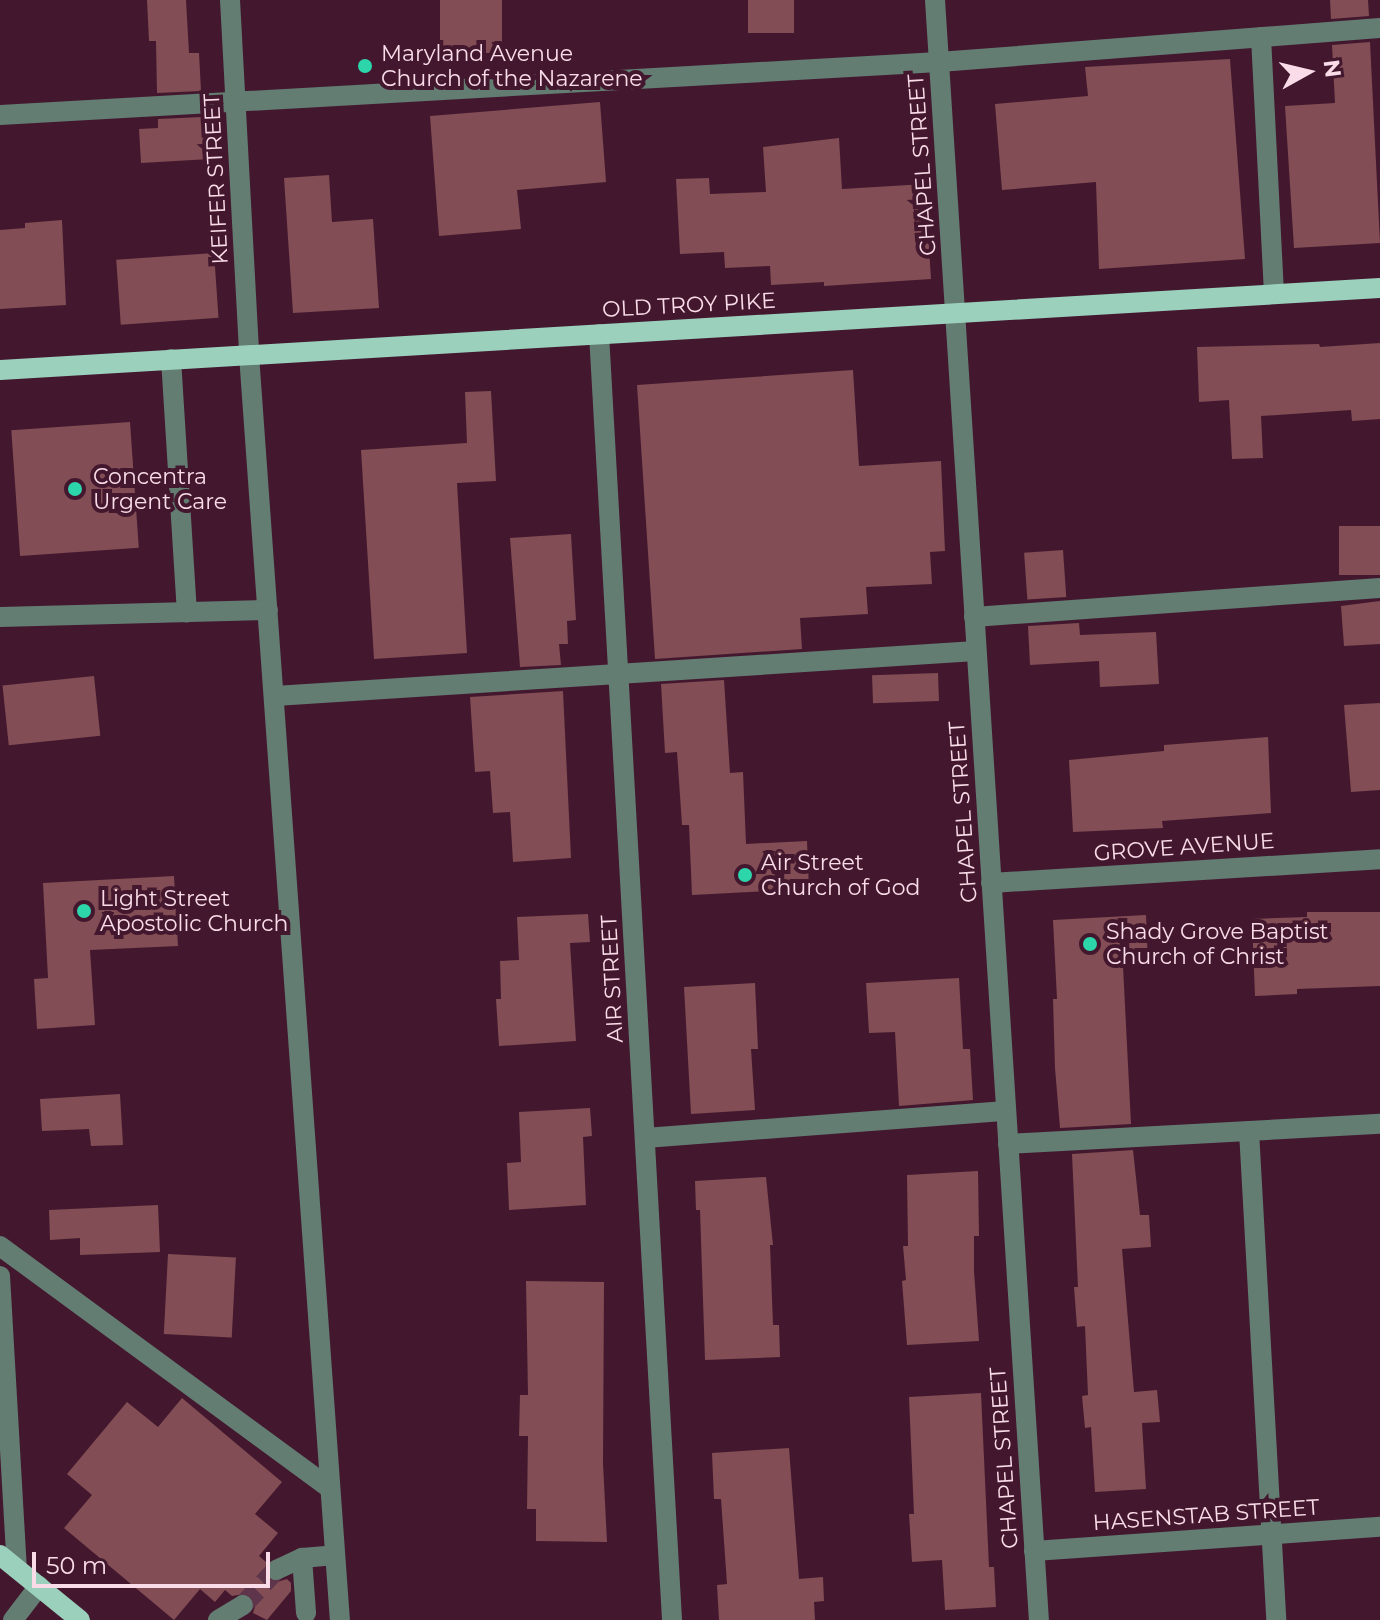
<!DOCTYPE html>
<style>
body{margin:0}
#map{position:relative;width:1380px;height:1620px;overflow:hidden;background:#43182e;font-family:Montserrat,sans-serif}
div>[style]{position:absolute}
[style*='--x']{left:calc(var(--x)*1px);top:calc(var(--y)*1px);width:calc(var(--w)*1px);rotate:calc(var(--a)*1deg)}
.building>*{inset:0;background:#824d54;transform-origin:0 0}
.minor-tunnel>*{height:20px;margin-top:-10px;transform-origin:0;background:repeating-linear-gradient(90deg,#5e354a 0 20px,transparent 0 30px)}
.minor>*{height:20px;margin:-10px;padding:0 10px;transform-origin:10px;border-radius:10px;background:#637d73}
.major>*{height:20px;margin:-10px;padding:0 10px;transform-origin:10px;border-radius:10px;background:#9bd0bd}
.dots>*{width:22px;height:22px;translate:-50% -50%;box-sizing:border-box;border:4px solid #43182e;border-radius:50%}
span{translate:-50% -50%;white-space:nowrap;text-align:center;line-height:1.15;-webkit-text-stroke:8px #43182e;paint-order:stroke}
.poi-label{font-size:22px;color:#fadce8}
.left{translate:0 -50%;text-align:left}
.street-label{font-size:22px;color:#fadce8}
.north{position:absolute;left:1268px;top:32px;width:80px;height:80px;-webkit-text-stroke:6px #43182e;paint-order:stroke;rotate:82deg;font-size:22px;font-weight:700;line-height:32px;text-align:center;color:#fadce8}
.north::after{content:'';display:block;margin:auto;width:28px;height:36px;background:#fadce8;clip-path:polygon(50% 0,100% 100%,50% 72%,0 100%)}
.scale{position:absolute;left:32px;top:1552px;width:238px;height:36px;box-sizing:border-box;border:4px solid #fadce8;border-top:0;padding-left:10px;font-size:24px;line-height:28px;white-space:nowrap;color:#fadce8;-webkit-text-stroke:6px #43182e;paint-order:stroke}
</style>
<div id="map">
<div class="building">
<div style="clip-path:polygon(147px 0,186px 0,189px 53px,199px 53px,201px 91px,157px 93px,156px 41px,149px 41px)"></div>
<div style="left:440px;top:0;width:62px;height:53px"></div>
<div style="left:748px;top:0;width:46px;height:33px"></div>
<div style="clip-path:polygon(1330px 0,1368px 0,1369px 16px,1331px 19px)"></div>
<div style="clip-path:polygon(1370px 42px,1380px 243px,1294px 248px,1285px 106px,1335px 103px,1332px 45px)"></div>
<div style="clip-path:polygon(1230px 59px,1245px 259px,1099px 269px,1096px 182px,1002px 190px,995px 104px,1088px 96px,1085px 67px)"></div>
<div style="clip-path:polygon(600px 102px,606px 182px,517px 190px,521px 229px,439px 236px,430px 116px)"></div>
<div style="clip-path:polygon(202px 117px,202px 126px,208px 126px,210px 159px,141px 163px,139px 129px,158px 128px,158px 119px)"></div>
<div style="clip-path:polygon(839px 138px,842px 189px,925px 184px,931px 279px,824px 286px,824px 282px,771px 285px,770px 266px,725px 268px,724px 252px,680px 254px,676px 179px,709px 178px,710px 194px,766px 192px,763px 147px)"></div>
<div style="clip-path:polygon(329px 175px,332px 222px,373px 219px,379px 308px,293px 313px,284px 178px)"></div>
<div style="clip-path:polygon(62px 220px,66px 305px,0 309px,0 230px,25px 228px,25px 223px)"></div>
<div style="left:214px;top:253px;width:65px;height:98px;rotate:86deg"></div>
<div style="clip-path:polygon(1380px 343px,1380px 419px,1352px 421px,1351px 410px,1261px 416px,1263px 458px,1232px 459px,1229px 400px,1199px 402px,1197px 347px,1319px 344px,1320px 347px)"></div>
<div style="clip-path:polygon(853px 370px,859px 466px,941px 461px,945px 551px,930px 552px,932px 584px,866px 587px,868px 614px,800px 618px,802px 649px,655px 659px,637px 385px)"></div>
<div style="clip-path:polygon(491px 391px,496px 481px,457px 483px,467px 653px,374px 659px,361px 450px,467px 443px,465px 392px)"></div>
<div style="left:130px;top:422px;width:126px;height:119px;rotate:86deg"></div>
<div style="left:1380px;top:526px;width:49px;height:41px;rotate:90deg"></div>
<div style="clip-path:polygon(571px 534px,576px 620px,567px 621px,568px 644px,559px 644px,561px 665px,520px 667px,510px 538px)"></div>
<div style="left:1063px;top:550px;width:47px;height:39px;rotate:86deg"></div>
<div style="clip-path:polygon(1380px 601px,1380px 644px,1344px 646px,1341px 606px)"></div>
<div style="clip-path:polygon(1079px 623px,1080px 635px,1156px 632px,1159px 684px,1100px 687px,1099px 661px,1030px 665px,1028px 626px)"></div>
<div style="left:938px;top:673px;width:28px;height:66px;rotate:88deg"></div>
<div style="left:94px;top:676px;width:60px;height:92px;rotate:84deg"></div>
<div style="clip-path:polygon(724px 680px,730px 773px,743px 772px,746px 844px,807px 841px,809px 889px,692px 895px,689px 825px,682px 825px,677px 752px,665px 753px,661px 684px)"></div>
<div style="clip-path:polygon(563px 691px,571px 858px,513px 862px,510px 812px,493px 813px,490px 771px,475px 772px,470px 697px)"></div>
<div style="clip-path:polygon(1380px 703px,1380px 790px,1351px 792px,1344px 705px)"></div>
<div style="clip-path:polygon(1268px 737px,1271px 813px,1162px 821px,1163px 828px,1073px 832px,1069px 760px,1164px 751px,1164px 745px)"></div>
<div style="clip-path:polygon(174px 876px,178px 946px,90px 950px,95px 1025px,37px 1029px,34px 979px,48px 978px,43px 883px)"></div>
<div style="clip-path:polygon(1307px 912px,1380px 912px,1380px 986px,1297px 989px,1297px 994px,1255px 996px,1252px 919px,1307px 917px)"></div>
<div style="clip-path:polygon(588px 914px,590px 942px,570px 943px,576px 1041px,499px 1046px,496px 999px,501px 999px,500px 961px,519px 960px,517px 917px)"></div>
<div style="clip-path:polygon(1146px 915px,1148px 965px,1123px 966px,1131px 1124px,1060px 1128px,1055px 1068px,1053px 999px,1057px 999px,1053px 920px)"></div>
<div style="clip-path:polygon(959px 978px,963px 1049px,970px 1049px,973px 1100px,899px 1106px,895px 1032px,869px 1033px,866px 983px)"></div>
<div style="clip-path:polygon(755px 983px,758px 1049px,751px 1049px,755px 1110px,691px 1114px,684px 987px)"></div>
<div style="clip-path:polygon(120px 1094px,123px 1145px,91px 1146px,89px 1129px,42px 1131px,40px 1099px)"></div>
<div style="clip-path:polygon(590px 1108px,592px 1136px,583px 1137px,586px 1205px,509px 1210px,507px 1163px,521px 1162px,519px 1112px)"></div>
<div style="clip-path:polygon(1133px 1150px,1140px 1215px,1149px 1215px,1151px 1247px,1122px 1249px,1134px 1392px,1157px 1390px,1160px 1422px,1142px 1423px,1146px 1489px,1095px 1492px,1091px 1427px,1085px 1428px,1082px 1396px,1088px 1395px,1085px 1326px,1077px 1327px,1074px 1287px,1078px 1287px,1072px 1154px)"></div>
<div style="clip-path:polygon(978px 1171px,979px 1236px,974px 1236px,974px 1271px,979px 1341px,907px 1345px,902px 1281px,906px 1280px,903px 1246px,908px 1246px,907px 1175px)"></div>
<div style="clip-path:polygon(766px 1177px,773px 1245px,770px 1245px,773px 1325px,779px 1325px,780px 1357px,705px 1360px,700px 1210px,696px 1210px,695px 1181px)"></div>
<div style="clip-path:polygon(158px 1205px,160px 1252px,80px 1255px,80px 1238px,50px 1240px,49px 1210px)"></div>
<div style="left:168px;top:1254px;width:68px;height:80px;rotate:3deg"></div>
<div style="clip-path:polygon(526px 1281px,604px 1282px,603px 1463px,607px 1542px,536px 1541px,536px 1509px,527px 1509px,528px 1436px,519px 1436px,520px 1395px,528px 1395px)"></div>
<div style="clip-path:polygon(981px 1393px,989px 1567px,994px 1567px,996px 1607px,945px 1610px,942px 1560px,912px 1562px,909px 1514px,914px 1514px,909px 1397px)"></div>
<div style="clip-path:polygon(182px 1398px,282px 1482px,255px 1514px,278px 1533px,259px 1556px,266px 1562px,265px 1576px,274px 1583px,287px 1579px,291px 1583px,291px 1591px,267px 1620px,253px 1613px,256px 1604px,249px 1593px,232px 1596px,225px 1590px,215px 1602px,200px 1589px,174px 1620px,64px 1528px,92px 1495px,67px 1474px,127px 1402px,158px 1427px)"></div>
<div style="clip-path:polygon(789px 1448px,799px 1579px,823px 1577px,824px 1601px,814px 1602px,815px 1620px,719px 1620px,717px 1585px,727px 1584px,721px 1499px,714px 1499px,712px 1453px)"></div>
</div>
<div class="minor-tunnel">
<div style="--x:243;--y:1605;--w:48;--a:-46.7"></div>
</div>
<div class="minor">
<div style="--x:230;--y:0;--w:356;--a:86.9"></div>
<div style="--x:249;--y:355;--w:1268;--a:85.89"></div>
<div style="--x:935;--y:0;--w:1623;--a:86.33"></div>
<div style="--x:1261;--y:37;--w:257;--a:87.1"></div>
<div style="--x:0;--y:115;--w:940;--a:-3.23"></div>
<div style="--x:939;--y:62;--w:442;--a:-4.4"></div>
<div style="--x:599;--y:334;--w:1288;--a:86.75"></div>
<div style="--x:171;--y:359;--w:254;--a:86.4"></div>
<div style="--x:0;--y:617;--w:268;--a:-1.5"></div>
<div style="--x:974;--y:617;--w:407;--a:-4.1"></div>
<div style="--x:275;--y:696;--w:702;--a:-3.67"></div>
<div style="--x:991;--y:883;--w:390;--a:-3.5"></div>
<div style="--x:1249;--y:1131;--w:490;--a:86.8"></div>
<div style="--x:645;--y:1138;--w:362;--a:-4.3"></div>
<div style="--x:1008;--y:1144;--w:373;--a:-3.1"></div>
<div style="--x:0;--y:1246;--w:409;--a:36.3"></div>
<div style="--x:0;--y:1276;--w:293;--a:86.7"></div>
<div style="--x:1034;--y:1551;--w:347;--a:-4"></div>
<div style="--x:302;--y:1558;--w:55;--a:85.8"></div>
<div style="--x:276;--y:1570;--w:29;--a:-25"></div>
<div style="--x:302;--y:1558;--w:33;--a:-5"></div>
<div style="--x:13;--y:1620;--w:43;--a:-52.6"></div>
<div style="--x:218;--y:1620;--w:29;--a:-31"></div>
</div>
<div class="major">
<div style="--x:0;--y:370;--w:1382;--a:-3.4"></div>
<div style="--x:0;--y:1555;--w:103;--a:39.1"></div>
</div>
<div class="dots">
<div style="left:365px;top:66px;background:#2dd5ab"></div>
<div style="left:75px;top:489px;background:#2dd5ab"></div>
<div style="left:745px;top:875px;background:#2dd5ab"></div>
<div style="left:84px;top:911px;background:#2dd5ab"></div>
<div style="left:1090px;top:944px;background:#2dd5ab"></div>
</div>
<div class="poi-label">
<span class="left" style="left:381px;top:66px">Maryland Avenue<br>Church of the Nazarene</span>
<span class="left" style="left:93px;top:489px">Concentra<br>Urgent Care</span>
<span class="left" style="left:761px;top:875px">Air Street<br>Church of God</span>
<span class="left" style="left:100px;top:911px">Light Street<br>Apostolic Church</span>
<span class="left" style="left:1106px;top:944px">Shady Grove Baptist<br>Church of Christ</span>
</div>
<div class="street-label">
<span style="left:922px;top:165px;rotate:-94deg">CHAPEL STREET</span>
<span style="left:216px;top:179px;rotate:-93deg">KEIFER STREET</span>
<span style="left:689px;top:305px;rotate:-3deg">OLD TROY PIKE</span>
<span style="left:963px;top:812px;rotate:-94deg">CHAPEL STREET</span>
<span style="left:1184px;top:847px;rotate:-4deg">GROVE AVENUE</span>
<span style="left:612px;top:979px;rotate:-93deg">AIR STREET</span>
<span style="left:1004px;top:1458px;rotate:-94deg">CHAPEL STREET</span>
<span style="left:1206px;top:1515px;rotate:-4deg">HASENSTAB STREET</span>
</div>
<div class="north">N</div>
<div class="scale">50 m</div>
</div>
